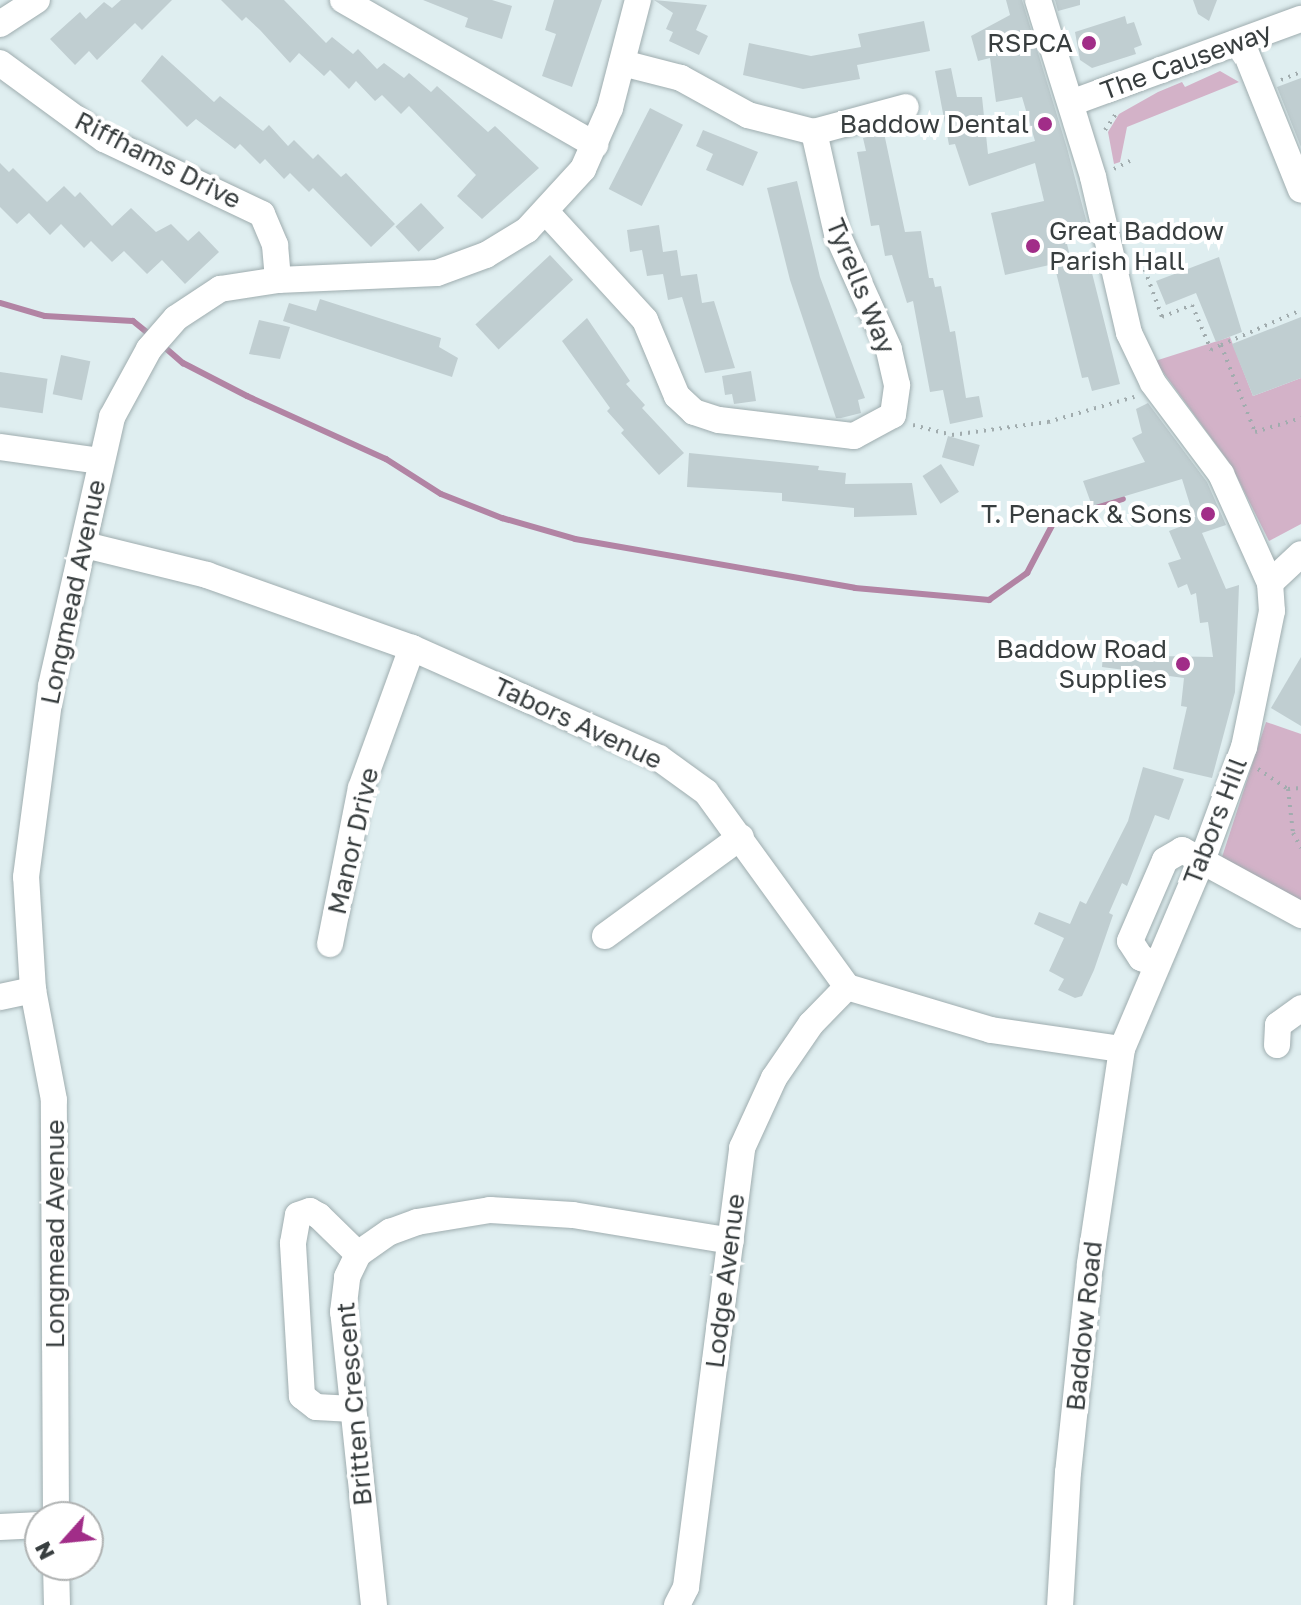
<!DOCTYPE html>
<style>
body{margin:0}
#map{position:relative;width:1301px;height:1605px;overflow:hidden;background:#dfeef0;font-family:"Golos Text",sans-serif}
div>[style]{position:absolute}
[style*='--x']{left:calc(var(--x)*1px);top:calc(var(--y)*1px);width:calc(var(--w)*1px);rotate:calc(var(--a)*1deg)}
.green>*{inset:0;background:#d3b2c8}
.stream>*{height:6px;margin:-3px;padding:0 3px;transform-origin:3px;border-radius:3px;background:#b284a4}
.building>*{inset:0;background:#c0ced1;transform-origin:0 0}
.path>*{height:4px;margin-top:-2px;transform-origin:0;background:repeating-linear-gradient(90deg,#a1acae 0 2px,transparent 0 8px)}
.roads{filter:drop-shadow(0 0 2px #9fadaf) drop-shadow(0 0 2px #9fadaf)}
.minor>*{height:26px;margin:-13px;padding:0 13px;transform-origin:13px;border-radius:13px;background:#fff}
.dots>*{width:22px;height:22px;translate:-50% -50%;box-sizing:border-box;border:4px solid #fff;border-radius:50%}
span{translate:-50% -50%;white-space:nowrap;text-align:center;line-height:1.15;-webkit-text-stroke:8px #fff;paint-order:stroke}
.poi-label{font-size:26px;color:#383e3f}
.right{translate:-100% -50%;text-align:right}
.left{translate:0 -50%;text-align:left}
.street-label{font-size:26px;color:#383e3f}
.north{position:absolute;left:24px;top:1501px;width:80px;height:80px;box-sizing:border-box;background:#fff;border:2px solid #afb2b2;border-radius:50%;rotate:243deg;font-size:22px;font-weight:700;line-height:32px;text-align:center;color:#383e3f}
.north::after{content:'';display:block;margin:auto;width:28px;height:36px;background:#a12d88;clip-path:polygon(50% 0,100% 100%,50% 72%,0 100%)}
</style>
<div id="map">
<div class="green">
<div style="clip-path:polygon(1220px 71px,1239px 82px,1127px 127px,1120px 162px,1114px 164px,1108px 132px,1119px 114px,1158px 92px,1182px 82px,1185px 87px)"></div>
<div style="clip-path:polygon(1230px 337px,1253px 396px,1301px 378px,1301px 524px,1269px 541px,1231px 465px,1155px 361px)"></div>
<div style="clip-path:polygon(1266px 722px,1301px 734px,1301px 906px,1222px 857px)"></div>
</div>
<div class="stream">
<div style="--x:0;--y:303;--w:47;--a:16.1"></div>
<div style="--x:45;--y:316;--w:88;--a:3.3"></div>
<div style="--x:133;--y:321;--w:22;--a:39"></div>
<div style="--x:162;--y:345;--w:28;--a:41"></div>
<div style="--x:183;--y:363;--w:72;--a:27.3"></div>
<div style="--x:247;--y:396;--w:153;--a:24.4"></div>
<div style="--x:386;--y:459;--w:65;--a:32.5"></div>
<div style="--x:441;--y:494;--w:66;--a:21.5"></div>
<div style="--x:502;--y:518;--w:76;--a:16"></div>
<div style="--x:575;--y:539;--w:284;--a:9.9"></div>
<div style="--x:855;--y:588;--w:135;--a:5.1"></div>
<div style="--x:989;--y:600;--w:47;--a:-35.4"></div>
<div style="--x:1027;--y:573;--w:60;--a:-62.2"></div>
<div style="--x:1055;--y:520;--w:71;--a:-17.2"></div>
</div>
<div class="building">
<div style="clip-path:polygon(121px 0,172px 0,142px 30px,135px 23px,97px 60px,89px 51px,75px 65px,50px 39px,80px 12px,86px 19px,104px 2px,112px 8px)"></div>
<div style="clip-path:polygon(221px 0,284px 0,326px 43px,332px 37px,353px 54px,358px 49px,377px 69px,384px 63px,404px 78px,409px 73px,431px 92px,437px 86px,488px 132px,495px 126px,539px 168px,482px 219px,457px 196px,476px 175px,409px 106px,401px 114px,382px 95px,375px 101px,356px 81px,349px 89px,330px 70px,324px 76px,299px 53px,290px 63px,260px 30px,246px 17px,242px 21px)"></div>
<div style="clip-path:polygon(423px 0,492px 0,512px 6px,502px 39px,465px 27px,468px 18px)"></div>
<div style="clip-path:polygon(554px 0,602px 0,572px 87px,542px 76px,556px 34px,545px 30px)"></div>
<div style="clip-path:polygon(654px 0,707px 5px,696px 30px,708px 36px,699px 55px,669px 41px,673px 32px,666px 29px,673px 13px)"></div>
<div style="clip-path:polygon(1006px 0,1022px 0,1067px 148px,1088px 227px,1064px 232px,1074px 272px,1091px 269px,1120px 384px,1092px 391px,1088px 377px,1082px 378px,1054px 264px,1005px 275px,991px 213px,1044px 201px,1035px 163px,969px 186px,955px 144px,949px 145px,935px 71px,951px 68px,957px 97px,982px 97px,988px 154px,1035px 141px,1022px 97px,996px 102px,990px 58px,978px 61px,971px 36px,1010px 15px)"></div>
<div style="clip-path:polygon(1055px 0,1080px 0,1080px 5px,1058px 11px)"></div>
<div style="clip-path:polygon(1193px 0,1217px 0,1209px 21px,1198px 14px)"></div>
<div style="clip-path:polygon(1125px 16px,1127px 24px,1134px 22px,1142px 45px,1134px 48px,1136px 54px,1092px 68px,1080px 60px,1075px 32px)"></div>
<div style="clip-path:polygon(924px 21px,930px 51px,857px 65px,860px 79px,803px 89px,743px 75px,749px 43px,811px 56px,861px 47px,858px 34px)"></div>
<div style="clip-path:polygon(162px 55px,214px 102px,220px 96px,263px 131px,269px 125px,288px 146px,294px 140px,313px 159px,318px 154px,341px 177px,346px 173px,395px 224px,371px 247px,313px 188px,309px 192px,290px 173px,284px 179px,265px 159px,260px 164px,240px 144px,235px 149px,196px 119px,187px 127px,141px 81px)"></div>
<div style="clip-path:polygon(1301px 78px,1301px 147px,1277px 87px)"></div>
<div style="left:650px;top:108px;width:37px;height:91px;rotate:27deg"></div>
<div style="clip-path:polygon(703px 130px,758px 152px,743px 186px,706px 170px,713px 154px,696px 146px)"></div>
<div style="clip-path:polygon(884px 133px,905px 232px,921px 231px,929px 278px,933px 278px,935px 287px,941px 286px,950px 332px,955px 331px,966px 398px,979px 396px,983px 417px,950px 424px,943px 390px,930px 392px,913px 301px,907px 303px,892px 255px,885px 256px,879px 225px,871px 226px,857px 152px,866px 151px,863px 138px)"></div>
<div style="clip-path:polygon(0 163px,9px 172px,13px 168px,47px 202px,64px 186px,75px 197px,80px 192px,112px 226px,131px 208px,156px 232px,171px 224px,188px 241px,199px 231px,219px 252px,185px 284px,162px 260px,147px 274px,124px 251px,112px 262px,91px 241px,84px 248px,61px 224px,50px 235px,29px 213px,17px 224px,0 207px)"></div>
<div style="clip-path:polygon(797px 181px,820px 277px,865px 398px,858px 400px,861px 413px,841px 418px,836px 418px,790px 280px,767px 188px)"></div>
<div style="left:421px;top:203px;width:34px;height:35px;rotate:47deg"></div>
<div style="clip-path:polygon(659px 225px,663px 252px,677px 250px,681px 276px,697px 274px,702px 303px,714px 301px,735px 368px,705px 373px,682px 297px,668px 300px,663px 274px,647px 276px,642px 250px,630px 252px,627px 230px)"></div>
<div style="left:550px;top:255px;width:34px;height:102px;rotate:47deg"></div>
<div style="clip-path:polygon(1219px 257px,1242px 332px,1216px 342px,1196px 293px,1166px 305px,1156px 281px)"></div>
<div style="clip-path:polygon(320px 299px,441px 338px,439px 347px,458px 358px,452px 377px,283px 321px,289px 303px,316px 311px)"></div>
<div style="clip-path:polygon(1301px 317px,1301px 378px,1253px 396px,1232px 344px)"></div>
<div style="clip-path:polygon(587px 318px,630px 381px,626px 384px,645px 405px,642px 408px,684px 453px,659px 475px,621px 433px,624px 430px,607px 411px,610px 408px,562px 341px)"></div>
<div style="clip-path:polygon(259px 320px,290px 327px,280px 359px,249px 354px)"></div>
<div style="left:61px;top:355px;width:30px;height:40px;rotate:12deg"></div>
<div style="clip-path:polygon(751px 371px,756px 401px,734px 404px,732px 394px,725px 395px,722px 376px)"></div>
<div style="left:0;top:372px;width:48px;height:35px;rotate:8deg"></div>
<div style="clip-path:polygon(1148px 403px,1207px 482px,1226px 525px,1202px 533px,1226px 589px,1239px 585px,1235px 692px,1212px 778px,1173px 769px,1187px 707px,1181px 706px,1184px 678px,1102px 667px,1103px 655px,1213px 657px,1208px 622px,1200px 623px,1196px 593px,1191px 595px,1187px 584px,1178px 588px,1168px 563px,1181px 559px,1169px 531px,1195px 521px,1182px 479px,1092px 506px,1083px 481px,1145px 462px,1132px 438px,1142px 433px,1136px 409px)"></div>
<div style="left:948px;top:436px;width:33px;height:22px;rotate:16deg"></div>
<div style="clip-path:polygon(689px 453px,819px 466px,818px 470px,846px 473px,845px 484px,912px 483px,917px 515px,854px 517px,854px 508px,782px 501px,782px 493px,687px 487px)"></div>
<div style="left:941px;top:464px;width:33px;height:22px;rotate:57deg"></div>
<div style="clip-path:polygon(1301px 657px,1301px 726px,1271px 708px)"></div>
<div style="clip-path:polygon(1143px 767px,1184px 779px,1169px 820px,1155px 815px,1127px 886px,1122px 883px,1109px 913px,1113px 915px,1094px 970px,1082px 996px,1075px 998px,1058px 990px,1064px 979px,1049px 971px,1064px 938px,1034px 924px,1039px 912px,1070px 924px,1080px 901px,1086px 904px,1128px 821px)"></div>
</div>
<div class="path">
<div style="--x:1281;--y:80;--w:22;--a:-22"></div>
<div style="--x:1105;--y:130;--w:22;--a:-56"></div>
<div style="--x:1114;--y:169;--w:18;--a:-27"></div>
<div style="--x:1160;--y:255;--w:19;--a:159"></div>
<div style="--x:1142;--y:262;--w:59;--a:70"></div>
<div style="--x:1162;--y:317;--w:32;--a:-22"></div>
<div style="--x:1192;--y:305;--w:49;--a:67.1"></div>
<div style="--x:1211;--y:350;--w:11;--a:-27"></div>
<div style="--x:1221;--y:345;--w:93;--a:68.7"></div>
<div style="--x:1255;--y:432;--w:48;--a:-16.9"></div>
<div style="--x:1221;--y:345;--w:87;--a:-23.6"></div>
<div style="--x:913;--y:425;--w:40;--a:14.4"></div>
<div style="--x:952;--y:435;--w:97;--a:-7.7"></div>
<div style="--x:1048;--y:422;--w:90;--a:-16.2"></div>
<div style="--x:1258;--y:769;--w:36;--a:34"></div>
<div style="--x:1288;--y:789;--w:44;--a:83.5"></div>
<div style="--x:1293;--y:833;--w:17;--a:62"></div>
<div style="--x:1288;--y:789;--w:13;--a:-4"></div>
</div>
<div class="roads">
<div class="minor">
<div style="--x:343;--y:0;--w:291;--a:29.9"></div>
<div style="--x:1038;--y:0;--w:185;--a:72.7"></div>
<div style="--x:1093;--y:177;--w:160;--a:77"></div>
<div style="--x:1129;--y:333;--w:55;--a:64.4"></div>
<div style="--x:1153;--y:383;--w:114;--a:53.2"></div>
<div style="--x:1221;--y:474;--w:120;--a:65.8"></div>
<div style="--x:1270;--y:583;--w:28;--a:86"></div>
<div style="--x:1272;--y:611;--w:139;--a:101.6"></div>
<div style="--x:1244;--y:747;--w:118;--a:110.3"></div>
<div style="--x:1203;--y:858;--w:207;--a:113"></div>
<div style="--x:1122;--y:1049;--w:217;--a:98.5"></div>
<div style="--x:1090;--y:1264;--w:209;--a:96"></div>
<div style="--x:1068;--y:1472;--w:133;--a:93.4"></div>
<div style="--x:0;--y:24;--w:44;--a:-33"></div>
<div style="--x:1242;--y:43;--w:158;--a:68.1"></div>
<div style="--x:0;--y:63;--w:129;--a:36.2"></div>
<div style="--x:104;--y:139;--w:175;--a:25.4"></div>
<div style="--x:262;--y:214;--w:34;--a:67"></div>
<div style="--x:275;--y:245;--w:35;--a:85"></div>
<div style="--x:1071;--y:103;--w:245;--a:-20.1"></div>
<div style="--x:814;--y:132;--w:95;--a:-15.2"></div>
<div style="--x:547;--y:213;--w:145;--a:47.5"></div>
<div style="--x:645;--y:320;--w:82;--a:67.2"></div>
<div style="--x:677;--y:396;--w:23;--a:43"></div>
<div style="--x:694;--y:412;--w:26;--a:18"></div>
<div style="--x:719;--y:420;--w:136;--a:6.8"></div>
<div style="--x:854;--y:436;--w:44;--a:-28.3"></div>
<div style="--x:893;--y:415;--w:30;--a:-82"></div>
<div style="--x:897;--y:385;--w:37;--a:-103"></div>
<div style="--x:889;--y:349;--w:126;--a:-114.3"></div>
<div style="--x:837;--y:234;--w:105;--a:-102.7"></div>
<div style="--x:814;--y:132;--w:68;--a:-165.6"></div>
<div style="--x:748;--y:115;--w:77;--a:-151.1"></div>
<div style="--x:681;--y:78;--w:61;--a:-165.7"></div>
<div style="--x:0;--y:447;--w:100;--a:8"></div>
<div style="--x:85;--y:545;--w:126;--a:13.8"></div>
<div style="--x:207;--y:575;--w:218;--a:19.6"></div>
<div style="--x:412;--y:648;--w:270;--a:24"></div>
<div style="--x:659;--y:758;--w:58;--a:35.9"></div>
<div style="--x:706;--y:792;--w:241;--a:54.1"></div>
<div style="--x:847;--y:987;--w:150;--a:16.6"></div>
<div style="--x:991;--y:1030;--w:132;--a:8.3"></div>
<div style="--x:1270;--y:583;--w:42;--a:-43.1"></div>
<div style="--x:605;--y:936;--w:168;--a:-36.1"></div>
<div style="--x:330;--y:944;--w:159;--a:-78.8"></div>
<div style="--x:361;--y:788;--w:149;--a:-70"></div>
<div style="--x:1156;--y:964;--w:16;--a:-158"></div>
<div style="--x:1141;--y:958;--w:20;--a:-123"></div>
<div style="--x:1130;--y:941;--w:88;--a:-66.6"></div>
<div style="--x:1165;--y:860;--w:20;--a:-30"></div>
<div style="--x:1182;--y:850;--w:136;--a:28.6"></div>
<div style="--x:0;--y:997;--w:34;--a:-12"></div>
<div style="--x:1277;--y:1045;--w:20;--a:-87"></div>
<div style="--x:1278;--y:1025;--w:29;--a:-36"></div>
<div style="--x:353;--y:1409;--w:37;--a:-177"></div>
<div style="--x:316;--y:1407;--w:18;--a:-142"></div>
<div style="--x:302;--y:1396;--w:153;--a:-93.4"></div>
<div style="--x:293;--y:1243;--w:28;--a:-80"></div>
<div style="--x:298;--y:1215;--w:13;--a:-18"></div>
<div style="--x:310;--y:1211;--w:10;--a:29"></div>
<div style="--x:319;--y:1216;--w:54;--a:44.3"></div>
<div style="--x:56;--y:1517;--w:417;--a:-90.3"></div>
<div style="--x:54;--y:1100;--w:112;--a:-100.8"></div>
<div style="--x:33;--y:990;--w:113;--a:-93.5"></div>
<div style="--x:26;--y:877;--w:193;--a:-82.5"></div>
<div style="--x:51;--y:686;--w:276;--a:-77.2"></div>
<div style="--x:112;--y:417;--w:77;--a:-61.4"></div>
<div style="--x:149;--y:349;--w:41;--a:-48.9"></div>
<div style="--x:176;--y:318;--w:53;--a:-33.4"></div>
<div style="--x:220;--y:289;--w:59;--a:-8.8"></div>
<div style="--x:278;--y:280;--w:159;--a:-2.5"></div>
<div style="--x:437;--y:273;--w:52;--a:-20.2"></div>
<div style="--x:486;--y:255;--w:48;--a:-31.4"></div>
<div style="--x:527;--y:230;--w:83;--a:-47.4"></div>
<div style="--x:583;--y:169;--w:67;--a:-66.1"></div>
<div style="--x:610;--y:108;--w:112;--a:-75.5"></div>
<div style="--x:0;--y:1527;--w:40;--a:-2.9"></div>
<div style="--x:56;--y:1565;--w:40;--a:88.6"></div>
<div style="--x:374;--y:1605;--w:295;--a:-96"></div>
<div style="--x:343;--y:1312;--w:35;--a:-83"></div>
<div style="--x:347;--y:1277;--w:25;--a:-64"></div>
<div style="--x:358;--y:1254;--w:39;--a:-35"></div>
<div style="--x:390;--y:1232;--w:29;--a:-20"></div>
<div style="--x:417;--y:1222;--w:74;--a:-9.3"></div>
<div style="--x:490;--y:1210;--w:83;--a:3.4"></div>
<div style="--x:573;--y:1215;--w:160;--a:9.3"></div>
<div style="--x:677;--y:1605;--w:20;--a:-63"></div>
<div style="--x:686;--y:1587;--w:443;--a:-82.7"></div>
<div style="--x:742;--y:1148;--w:77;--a:-65.4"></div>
<div style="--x:774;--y:1078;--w:65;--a:-55.6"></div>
<div style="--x:811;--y:1024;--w:52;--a:-45.8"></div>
</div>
</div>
<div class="dots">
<div style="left:1089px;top:43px;background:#a12d88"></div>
<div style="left:1045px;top:124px;background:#a12d88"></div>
<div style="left:1033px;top:246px;background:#a12d88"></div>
<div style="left:1208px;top:514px;background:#a12d88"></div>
<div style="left:1183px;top:664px;background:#a12d88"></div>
</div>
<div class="poi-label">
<span class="right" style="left:1073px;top:43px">RSPCA</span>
<span class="right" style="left:1029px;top:124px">Baddow Dental</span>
<span class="left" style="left:1049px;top:246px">Great Baddow<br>Parish Hall</span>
<span class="right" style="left:1192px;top:514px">T. Penack &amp; Sons</span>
<span class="right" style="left:1167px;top:664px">Baddow Road<br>Supplies</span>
</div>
<div class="street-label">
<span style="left:1186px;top:61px;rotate:-20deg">The Causeway</span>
<span style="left:158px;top:160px;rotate:27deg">Riffhams Drive</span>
<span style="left:861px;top:286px;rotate:68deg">Tyrells Way</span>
<span style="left:73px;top:592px;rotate:-78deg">Longmead Avenue</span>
<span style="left:578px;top:723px;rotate:25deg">Tabors Avenue</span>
<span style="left:1215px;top:821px;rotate:-69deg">Tabors Hill</span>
<span style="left:353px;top:841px;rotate:-77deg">Manor Drive</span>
<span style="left:55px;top:1234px;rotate:-90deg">Longmead Avenue</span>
<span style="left:725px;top:1281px;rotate:-83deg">Lodge Avenue</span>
<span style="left:1084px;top:1326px;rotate:-84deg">Baddow Road</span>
<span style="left:354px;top:1404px;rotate:-95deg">Britten Crescent</span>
</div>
<div class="north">N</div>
</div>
